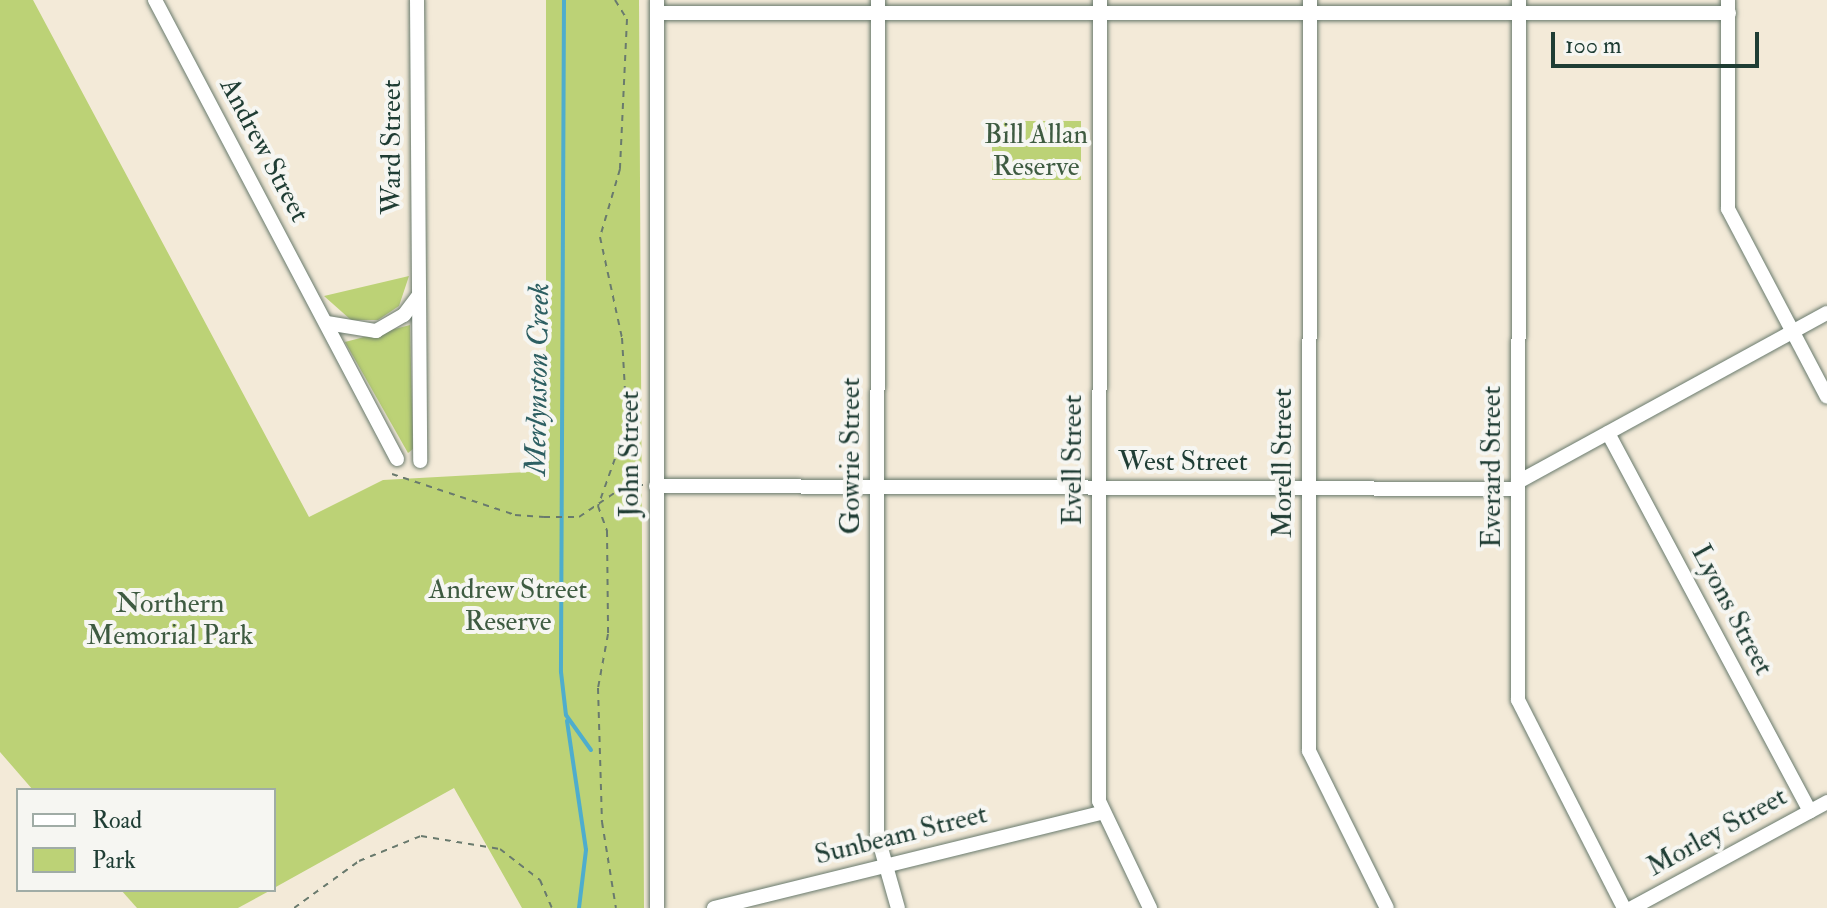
<!DOCTYPE html>
<style>
body{margin:0}
#map{position:relative;width:1827px;height:908px;overflow:hidden;background:#f3ead8;font-family:"IM FELL Double Pica",serif}
div>[style]{position:absolute}
[style*='--x']{left:calc(var(--x)*1px);top:calc(var(--y)*1px);width:calc(var(--w)*1px);rotate:calc(var(--a)*1deg)}
.green>*{inset:0;background:#bcd276;transform-origin:0 0}
.stream>*{height:4px;margin:-2px;padding:0 2px;transform-origin:2px;border-radius:2px;background:#4eadcd}
.path>*{height:2px;margin-top:-1px;transform-origin:0;background:repeating-linear-gradient(90deg,#697a6d 0 6px,transparent 0 12px)}
.roads{filter:drop-shadow(0 0 2px #697a6d) drop-shadow(0 0 2px #697a6d)}
.minor>*{height:14px;margin:-7px;padding:0 7px;transform-origin:7px;border-radius:7px;background:#fff}
span{translate:-50% -50%;white-space:nowrap;text-align:center;line-height:1.15;-webkit-text-stroke:8px #f6f6f2;paint-order:stroke}
.park-label{font-size:28px;color:#3e5b41}
.street-label{font-size:28px;color:#1f3d34}
.water-label{font-size:30px;color:#2d5f62;font-style:italic}
.legend{position:absolute;left:16px;top:788px;width:260px;height:104px;box-sizing:border-box;background:#f6f6f2;border:2px solid #a0aca6;margin:0;padding:10px 14px;list-style:none;font-size:24px;color:#1f3d34}
.legend li{display:flex;align-items:center;gap:16px;height:40px}
.legend b{width:40px;border:2px solid #a0aca6}
.scale{position:absolute;left:1551px;top:32px;width:208px;height:36px;box-sizing:border-box;border:4px solid #1f3d34;border-top:0;padding-left:10px;font-size:24px;line-height:28px;white-space:nowrap;color:#1f3d34;-webkit-text-stroke:6px #f6f6f2;paint-order:stroke}
</style>
<div id="map">
<div class="green">
<div style="clip-path:polygon(0 0,33px 0,309px 517px,383px 480px,546px 471px,546px 0,639px 0,644px 908px,522px 908px,454px 788px,274px 888px,274px 790px,33px 790px,0 752px)"></div>
<div style="left:992px;top:121px;width:89px;height:59px"></div>
<div style="clip-path:polygon(409px 276px,399px 306px,378px 320px,351px 320px,324px 296px)"></div>
<div style="clip-path:polygon(410px 325px,413px 449px,408px 453px,345px 342px)"></div>
<div style="clip-path:polygon(121px 890px,271px 890px,238px 908px,137px 908px)"></div>
</div>
<div class="stream">
<div style="--x:564;--y:0;--w:672;--a:90.26"></div>
<div style="--x:561;--y:672;--w:43;--a:83.4"></div>
<div style="--x:566;--y:715;--w:43;--a:54.5"></div>
<div style="--x:567;--y:721;--w:130;--a:81.6"></div>
<div style="--x:586;--y:850;--w:58;--a:96.9"></div>
</div>
<div class="path">
<div style="--x:615;--y:0;--w:22;--a:58"></div>
<div style="--x:627;--y:19;--w:150;--a:92.7"></div>
<div style="--x:620;--y:169;--w:71;--a:106.4"></div>
<div style="--x:600;--y:237;--w:103;--a:77.7"></div>
<div style="--x:622;--y:338;--w:87;--a:86.7"></div>
<div style="--x:627;--y:425;--w:86;--a:109.7"></div>
<div style="--x:598;--y:506;--w:27;--a:70"></div>
<div style="--x:607;--y:531;--w:103;--a:89.4"></div>
<div style="--x:608;--y:634;--w:55;--a:100.5"></div>
<div style="--x:598;--y:688;--w:134;--a:88.3"></div>
<div style="--x:602;--y:822;--w:87;--a:80.8"></div>
<div style="--x:392;--y:474;--w:130;--a:18.4"></div>
<div style="--x:515;--y:515;--w:29;--a:4"></div>
<div style="--x:544;--y:517;--w:35;--a:0"></div>
<div style="--x:579;--y:517;--w:57;--a:-34.2"></div>
<div style="--x:626;--y:485;--w:17;--a:0"></div>
<div style="--x:294;--y:908;--w:80;--a:-35.9"></div>
<div style="--x:359;--y:861;--w:67;--a:-22"></div>
<div style="--x:421;--y:836;--w:80;--a:9.3"></div>
<div style="--x:500;--y:849;--w:51;--a:37.8"></div>
<div style="--x:540;--y:880;--w:30;--a:67"></div>
</div>
<div class="roads">
<div class="minor">
<div style="--x:155;--y:0;--w:519;--a:62.2"></div>
<div style="--x:417;--y:0;--w:461;--a:89.6"></div>
<div style="--x:657;--y:0;--w:908;--a:90"></div>
<div style="--x:878;--y:0;--w:834;--a:90.07"></div>
<div style="--x:877;--y:834;--w:77;--a:74.2"></div>
<div style="--x:1100;--y:0;--w:801;--a:90.07"></div>
<div style="--x:1099;--y:801;--w:119;--a:64.5"></div>
<div style="--x:1310;--y:0;--w:751;--a:90.08"></div>
<div style="--x:1309;--y:751;--w:175;--a:63.6"></div>
<div style="--x:1519;--y:0;--w:700;--a:90.08"></div>
<div style="--x:1518;--y:700;--w:233;--a:63"></div>
<div style="--x:1728;--y:0;--w:209;--a:90"></div>
<div style="--x:1728;--y:209;--w:212;--a:62.2"></div>
<div style="--x:657;--y:13;--w:1072;--a:0"></div>
<div style="--x:327;--y:323;--w:50;--a:9.3"></div>
<div style="--x:376;--y:331;--w:32;--a:-30"></div>
<div style="--x:404;--y:315;--w:25;--a:-53"></div>
<div style="--x:1608;--y:433;--w:429;--a:61.9"></div>
<div style="--x:1518;--y:482;--w:352;--a:-28.7"></div>
<div style="--x:656;--y:486;--w:862;--a:0.2"></div>
<div style="--x:714;--y:908;--w:398;--a:-13.8"></div>
<div style="--x:1632;--y:908;--w:222;--a:-28.5"></div>
</div>
</div>
<div class="park-label">
<span style="left:1036px;top:151px">Bill Allan<br>Reserve</span>
<span style="left:508px;top:606px">Andrew Street<br>Reserve</span>
<span style="left:170px;top:620px">Northern<br>Memorial Park</span>
</div>
<div class="street-label">
<span style="left:392px;top:147px;rotate:-90deg">Ward Street</span>
<span style="left:264px;top:150px;rotate:62deg">Andrew Street</span>
<span style="left:630px;top:454px;rotate:-90deg">John Street</span>
<span style="left:851px;top:456px;rotate:-90deg">Gowrie Street</span>
<span style="left:1073px;top:460px;rotate:-90deg">Evell Street</span>
<span style="left:1183px;top:462px">West Street</span>
<span style="left:1283px;top:463px;rotate:-90deg">Morell Street</span>
<span style="left:1492px;top:467px;rotate:-90deg">Everard Street</span>
<span style="left:1732px;top:610px;rotate:62deg">Lyons Street</span>
<span style="left:1717px;top:832px;rotate:-29deg">Morley Street</span>
<span style="left:901px;top:835px;rotate:-14deg">Sunbeam Street</span>
</div>
<div class="water-label">
<span style="left:538px;top:379px;rotate:-89deg">Merlynston Creek</span>
</div>
<ul class="legend">
<li><b style="height:10px;background:#fff"></b>Road</li>
<li><b style="height:22px;background:#bcd276"></b>Park</li>
</ul>
<div class="scale">100 m</div>
</div>
